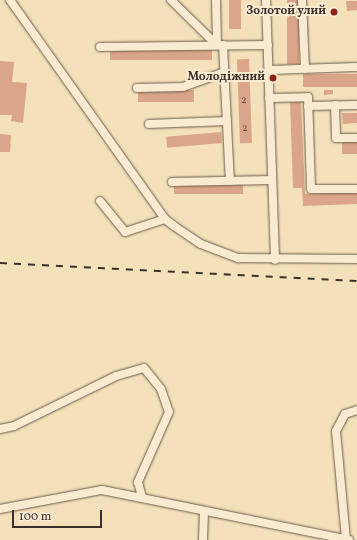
<!DOCTYPE html>
<meta charset="utf-8">
<style>
body{margin:0}
#map{position:relative;width:357px;height:540px;overflow:hidden;background:#f4e0b9;font-family:Vollkorn,serif}
div>[style]{position:absolute}
[style*='--x']{left:calc(var(--x)*1px);top:calc(var(--y)*1px);width:calc(var(--w)*1px);rotate:calc(var(--a)*1deg)}
.building>*{inset:0;background:#daa588;transform-origin:0 0}
.roads{filter:drop-shadow(0 0 1px #6a5b4e) drop-shadow(0 0 1px #6a5b4e)}
.minor>*{height:8px;margin:-4px;padding:0 4px;transform-origin:4px;border-radius:4px;background:#f8ebd2}
.rail>*{height:2px;margin-top:-1px;transform-origin:0;background:repeating-linear-gradient(90deg,#3c2f2b 0 7px,transparent 0 14px)}
.dots>*{width:11px;height:11px;translate:-50% -50%;box-sizing:border-box;border:2px solid #f8ebd2;border-radius:50%}
span{translate:-50% -50%;white-space:nowrap;text-align:center;line-height:1.15;-webkit-text-stroke:4px #f8ebd2;paint-order:stroke}
.number-label{font-size:10px;color:#644c42}
.number-label span{-webkit-text-stroke-width:0}
.poi-label{font-size:12px;color:#3c2f2b;font-weight:700}
.right{translate:-100% -50%;text-align:right}
.scale{position:absolute;left:12px;top:510px;width:90px;height:18px;box-sizing:border-box;border:2px solid #3c2f2b;border-top:0;padding-left:5px;font-size:12px;line-height:14px;white-space:nowrap;color:#3c2f2b;-webkit-text-stroke:3px #f8ebd2;paint-order:stroke}
</style>
<div id="map">
<div class="building">
<div style="left:229px;top:0;width:12px;height:29px"></div>
<div style="left:287px;top:0;width:12px;height:64px"></div>
<div style="clip-path:polygon(346px 1px,357px 1px,357px 10px,347px 11px)"></div>
<div style="left:212px;top:50px;width:10px;height:102px;rotate:90deg"></div>
<div style="left:249px;top:59px;width:84px;height:12px;rotate:88deg"></div>
<div style="clip-path:polygon(0 61px,14px 62px,12px 82px,27px 83px,23px 123px,11px 121px,12px 115px,0 115px)"></div>
<div style="left:357px;top:74px;width:13px;height:54px;rotate:90deg"></div>
<div style="left:194px;top:90px;width:12px;height:56px;rotate:90deg"></div>
<div style="clip-path:polygon(324px 90px,333px 90px,333px 94px,324px 95px)"></div>
<div style="clip-path:polygon(290px 102px,301px 102px,305px 194px,357px 192px,357px 204px,303px 206px,302px 188px,293px 188px)"></div>
<div style="clip-path:polygon(342px 113px,357px 113px,357px 123px,343px 124px)"></div>
<div style="left:221px;top:132px;width:11px;height:55px;rotate:85deg"></div>
<div style="clip-path:polygon(0 134px,11px 135px,10px 152px,0 152px)"></div>
<div style="left:357px;top:142px;width:12px;height:15px;rotate:90deg"></div>
<div style="left:243px;top:183px;width:11px;height:69px;rotate:90deg"></div>
</div>
<div class="roads">
<div class="minor">
<div style="--x:10;--y:0;--w:268;--a:54.7"></div>
<div style="--x:165;--y:219;--w:11;--a:38"></div>
<div style="--x:174;--y:226;--w:32;--a:34"></div>
<div style="--x:201;--y:244;--w:40;--a:21"></div>
<div style="--x:238;--y:258;--w:119;--a:0.5"></div>
<div style="--x:171;--y:0;--w:64;--a:44.4"></div>
<div style="--x:216;--y:0;--w:45;--a:88.7"></div>
<div style="--x:266;--y:0;--w:260;--a:88"></div>
<div style="--x:302;--y:0;--w:69;--a:87.5"></div>
<div style="--x:223;--y:45;--w:136;--a:87.1"></div>
<div style="--x:100;--y:47;--w:168;--a:-0.7"></div>
<div style="--x:269;--y:70;--w:88;--a:-2"></div>
<div style="--x:137;--y:88;--w:46;--a:-1.2"></div>
<div style="--x:183;--y:87;--w:45;--a:-19.7"></div>
<div style="--x:269;--y:98;--w:39;--a:-1"></div>
<div style="--x:308;--y:97;--w:92;--a:88.1"></div>
<div style="--x:311;--y:189;--w:46;--a:0"></div>
<div style="--x:335;--y:105;--w:33;--a:88"></div>
<div style="--x:336;--y:138;--w:21;--a:0"></div>
<div style="--x:308;--y:106;--w:49;--a:-1.2"></div>
<div style="--x:149;--y:124;--w:78;--a:-2.2"></div>
<div style="--x:172;--y:182;--w:100;--a:-1.1"></div>
<div style="--x:100;--y:201;--w:40;--a:51"></div>
<div style="--x:125;--y:232;--w:42;--a:-18"></div>
<div style="--x:0;--y:429;--w:14;--a:-12"></div>
<div style="--x:14;--y:426;--w:114;--a:-26.1"></div>
<div style="--x:116;--y:376;--w:29;--a:-16"></div>
<div style="--x:144;--y:368;--w:27;--a:51"></div>
<div style="--x:161;--y:389;--w:24;--a:71"></div>
<div style="--x:169;--y:412;--w:77;--a:113.9"></div>
<div style="--x:138;--y:482;--w:16;--a:75"></div>
<div style="--x:0;--y:509;--w:104;--a:-10.6"></div>
<div style="--x:102;--y:490;--w:252;--a:11.4"></div>
<div style="--x:346;--y:539;--w:108;--a:-95.3"></div>
<div style="--x:336;--y:431;--w:19;--a:-62"></div>
<div style="--x:345;--y:414;--w:13;--a:-18"></div>
<div style="--x:203;--y:540;--w:28;--a:-88"></div>
</div>
</div>
<div class="rail">
<div style="--x:0;--y:263;--w:357;--a:2.9"></div>
</div>
<div class="dots">
<div style="left:334px;top:12px;background:#8f2418"></div>
<div style="left:273px;top:78px;background:#8f2418"></div>
</div>
<div class="number-label">
<span style="left:244px;top:101px">2</span>
<span style="left:245px;top:129px">2</span>
</div>
<div class="poi-label">
<span class="right" style="left:326px;top:12px">Золотой улий</span>
<span class="right" style="left:265px;top:78px">Молодіжний</span>
</div>
<div class="scale">100 m</div>
</div>
